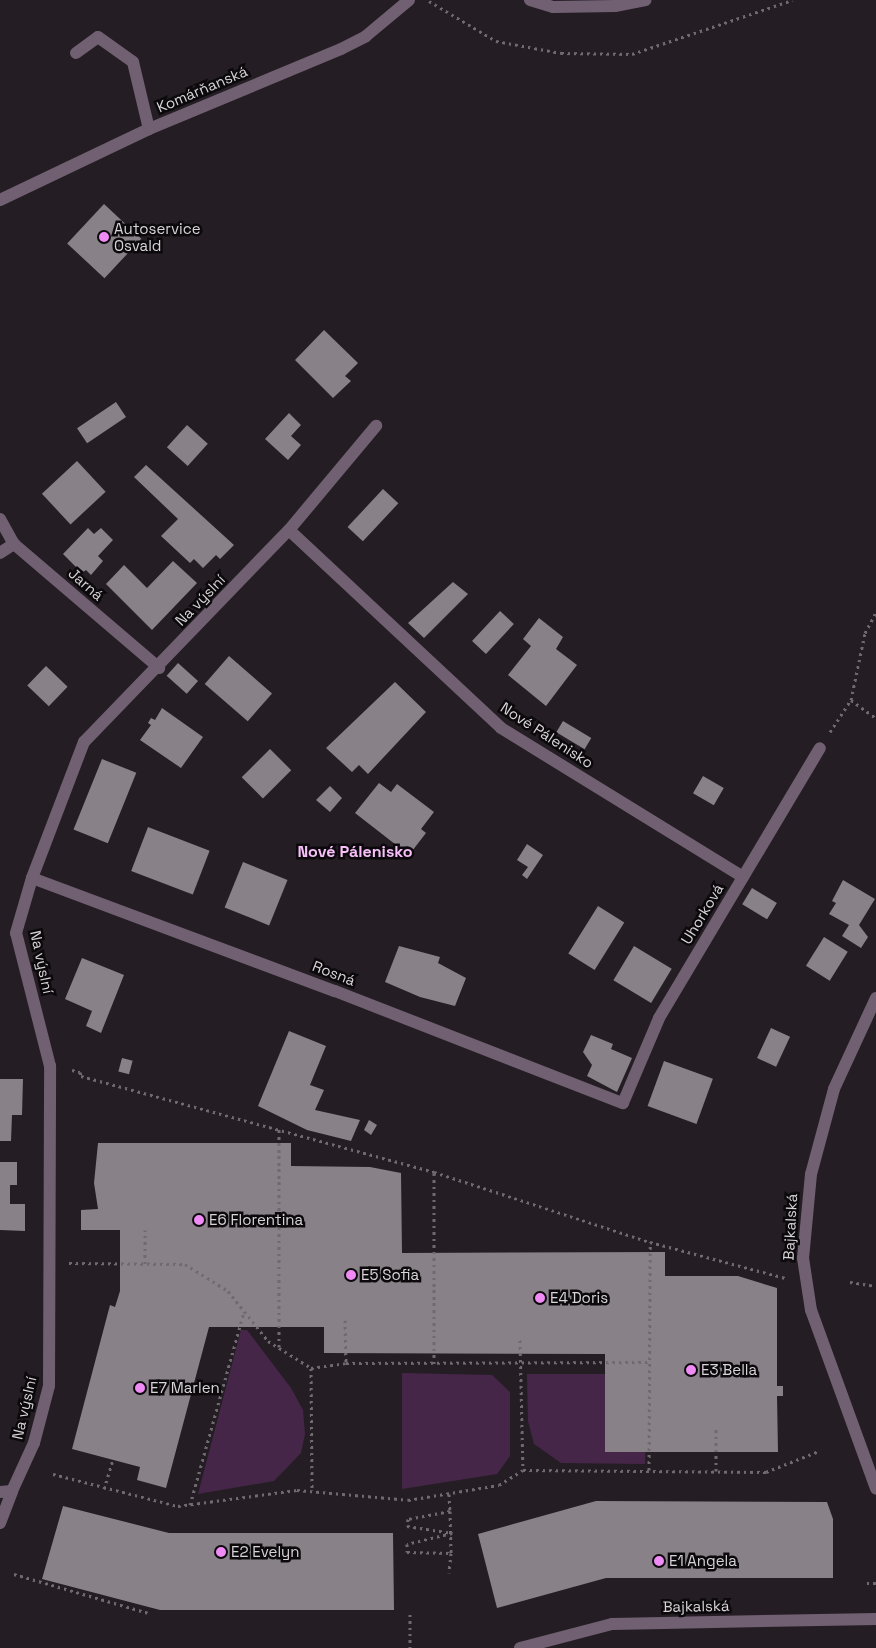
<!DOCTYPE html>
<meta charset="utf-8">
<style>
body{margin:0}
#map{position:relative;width:876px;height:1648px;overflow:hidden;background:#241e24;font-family:"Space Grotesk",sans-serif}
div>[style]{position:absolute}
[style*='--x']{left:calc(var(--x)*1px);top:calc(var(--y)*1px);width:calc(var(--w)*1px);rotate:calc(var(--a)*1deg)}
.green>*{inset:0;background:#462648}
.building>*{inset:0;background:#888188;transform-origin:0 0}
.path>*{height:3px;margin-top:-1.5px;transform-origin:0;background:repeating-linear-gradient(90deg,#6f6a6f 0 2.5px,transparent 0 6.5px)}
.minor>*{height:12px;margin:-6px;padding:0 6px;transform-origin:6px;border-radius:6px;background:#716072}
.dots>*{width:14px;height:14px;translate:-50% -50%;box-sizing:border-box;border:2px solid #0c090c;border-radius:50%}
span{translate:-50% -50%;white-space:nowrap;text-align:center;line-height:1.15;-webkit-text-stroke:5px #0c090c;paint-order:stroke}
.street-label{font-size:15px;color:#d8d4d8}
.poi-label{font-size:15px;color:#d8d4d8}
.left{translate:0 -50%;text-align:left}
.neighbourhood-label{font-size:16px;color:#f8bffa;font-weight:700}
</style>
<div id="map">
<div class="green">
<div style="clip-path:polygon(241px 1330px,247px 1330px,291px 1388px,303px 1410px,305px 1434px,301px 1453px,274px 1481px,198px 1494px)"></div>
<div style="clip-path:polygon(402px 1373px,492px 1375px,510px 1392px,510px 1456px,497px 1474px,402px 1489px)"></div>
<div style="clip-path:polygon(527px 1374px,647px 1374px,645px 1464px,561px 1463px,534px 1444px,528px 1421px)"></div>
</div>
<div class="building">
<div style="left:104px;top:204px;width:51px;height:54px;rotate:43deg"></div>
<div style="clip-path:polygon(324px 330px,358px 363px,345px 376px,351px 381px,333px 398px,295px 360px)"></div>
<div style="left:116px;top:402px;width:18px;height:47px;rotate:56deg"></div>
<div style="clip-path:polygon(289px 413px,301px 425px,291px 436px,301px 445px,288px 460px,265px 439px)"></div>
<div style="left:187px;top:425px;width:28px;height:30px;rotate:42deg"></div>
<div style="left:77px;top:461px;width:42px;height:48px;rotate:47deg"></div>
<div style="clip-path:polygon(146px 465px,234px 545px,220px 559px,216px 555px,203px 568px,194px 559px,190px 563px,161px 536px,178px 519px,134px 477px)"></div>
<div style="left:383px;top:489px;width:21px;height:52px;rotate:43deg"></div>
<div style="clip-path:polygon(88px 528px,94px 534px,101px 528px,113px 540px,98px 556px,103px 561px,91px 575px,86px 570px,82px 573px,63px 554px)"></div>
<div style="clip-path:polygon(173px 561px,197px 583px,152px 630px,106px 584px,124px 565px,147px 588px)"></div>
<div style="clip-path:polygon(453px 582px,468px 594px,424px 638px,408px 623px)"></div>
<div style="left:500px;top:611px;width:19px;height:41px;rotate:43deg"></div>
<div style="clip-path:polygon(539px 618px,563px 637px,556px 649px,577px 665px,546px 706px,508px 675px,531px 646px,523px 639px)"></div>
<div style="left:229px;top:656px;width:57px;height:37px;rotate:41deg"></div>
<div style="left:178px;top:663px;width:27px;height:17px;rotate:42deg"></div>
<div style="left:46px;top:666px;width:30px;height:27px;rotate:44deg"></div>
<div style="clip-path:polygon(395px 682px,426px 712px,368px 774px,359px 765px,352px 772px,326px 748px)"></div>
<div style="clip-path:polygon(162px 708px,203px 737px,181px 768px,140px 740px,151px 725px,148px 723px,151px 718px,155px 720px)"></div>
<div style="left:563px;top:721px;width:33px;height:13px;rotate:31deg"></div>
<div style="left:270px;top:749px;width:30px;height:40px;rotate:45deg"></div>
<div style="left:102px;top:759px;width:37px;height:76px;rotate:22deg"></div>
<div style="left:703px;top:776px;width:24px;height:20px;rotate:30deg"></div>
<div style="clip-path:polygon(379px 783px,391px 792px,397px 784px,434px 812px,421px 829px,426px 833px,409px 855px,355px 813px)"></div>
<div style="clip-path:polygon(330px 786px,342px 798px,330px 812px,316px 800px)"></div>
<div style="left:148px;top:827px;width:66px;height:47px;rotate:21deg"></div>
<div style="clip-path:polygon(527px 844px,543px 855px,527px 879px,522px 875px,528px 867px,517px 860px)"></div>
<div style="left:243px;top:862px;width:48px;height:49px;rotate:22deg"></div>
<div style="clip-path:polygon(843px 880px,875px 899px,859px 925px,868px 937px,861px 948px,842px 936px,849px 925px,829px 914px,836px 903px,832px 901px)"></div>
<div style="left:752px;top:888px;width:29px;height:19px;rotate:31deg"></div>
<div style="left:598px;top:906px;width:31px;height:56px;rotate:32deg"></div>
<div style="left:824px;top:937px;width:28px;height:34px;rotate:32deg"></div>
<div style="clip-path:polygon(399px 946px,440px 957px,438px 963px,466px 978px,455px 1006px,420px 997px,385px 982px)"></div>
<div style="left:634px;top:946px;width:44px;height:40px;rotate:31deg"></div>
<div style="clip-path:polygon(82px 958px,124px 975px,101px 1033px,86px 1026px,92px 1011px,65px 999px)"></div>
<div style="left:771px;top:1028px;width:21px;height:33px;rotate:25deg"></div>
<div style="clip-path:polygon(289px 1031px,326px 1046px,310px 1085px,324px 1090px,315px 1110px,360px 1120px,351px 1141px,307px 1130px,258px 1106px)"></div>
<div style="clip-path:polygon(591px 1035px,613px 1044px,611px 1049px,632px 1058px,617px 1092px,587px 1076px,592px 1065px,583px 1052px)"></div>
<div style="left:122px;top:1058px;width:11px;height:14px;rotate:15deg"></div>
<div style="left:664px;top:1061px;width:52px;height:48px;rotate:20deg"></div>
<div style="clip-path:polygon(0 1079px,23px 1079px,22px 1115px,12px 1115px,11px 1141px,0 1141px)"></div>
<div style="clip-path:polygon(369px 1120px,377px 1125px,371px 1135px,364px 1130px)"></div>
<div style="clip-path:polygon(98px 1143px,291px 1143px,291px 1166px,370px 1167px,401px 1173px,402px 1253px,665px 1252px,665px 1276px,738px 1276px,777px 1288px,777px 1386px,783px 1386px,783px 1396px,777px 1396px,778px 1452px,605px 1452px,605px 1354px,324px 1353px,324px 1327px,209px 1327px,166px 1488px,137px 1480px,140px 1467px,72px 1449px,110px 1305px,115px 1307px,120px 1291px,120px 1230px,81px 1230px,81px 1210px,98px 1209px,94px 1183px)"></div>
<div style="clip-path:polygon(0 1162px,17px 1162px,17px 1185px,10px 1185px,10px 1204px,25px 1204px,25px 1231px,0 1230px)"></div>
<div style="clip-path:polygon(596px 1501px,827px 1502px,833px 1519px,833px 1578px,606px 1578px,497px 1608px,478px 1534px)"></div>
<div style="clip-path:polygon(63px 1506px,169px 1533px,393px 1533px,394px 1610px,160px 1610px,42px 1579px)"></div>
</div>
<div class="path">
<div style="--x:429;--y:1;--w:78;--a:30.8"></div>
<div style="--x:496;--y:41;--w:66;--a:10.5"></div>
<div style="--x:561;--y:53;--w:71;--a:0.8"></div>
<div style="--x:632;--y:54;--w:169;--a:-18.6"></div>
<div style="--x:851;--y:700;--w:68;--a:-78.2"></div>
<div style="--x:865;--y:633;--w:24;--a:-62"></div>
<div style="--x:830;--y:732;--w:38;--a:-57"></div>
<div style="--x:851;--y:700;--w:31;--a:36"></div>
<div style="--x:72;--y:1070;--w:8;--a:14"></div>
<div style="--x:80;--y:1072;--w:4;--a:76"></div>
<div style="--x:81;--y:1076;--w:366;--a:15.2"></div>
<div style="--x:434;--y:1172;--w:227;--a:18"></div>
<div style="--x:650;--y:1242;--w:140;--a:14.9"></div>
<div style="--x:69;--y:1263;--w:116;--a:0.5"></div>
<div style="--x:185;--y:1264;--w:51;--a:32.1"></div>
<div style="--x:228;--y:1291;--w:64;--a:51.3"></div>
<div style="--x:268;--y:1341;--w:51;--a:32.1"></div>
<div style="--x:311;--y:1368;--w:123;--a:89.5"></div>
<div style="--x:145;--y:1264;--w:34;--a:-90"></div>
<div style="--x:850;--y:1282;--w:26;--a:9"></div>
<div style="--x:345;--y:1320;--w:43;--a:88.7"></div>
<div style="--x:520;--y:1340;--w:130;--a:88.7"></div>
<div style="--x:279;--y:1347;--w:218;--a:-90"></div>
<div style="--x:434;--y:1364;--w:192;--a:-90"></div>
<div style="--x:311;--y:1368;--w:35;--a:-8"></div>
<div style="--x:346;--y:1363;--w:304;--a:-0.2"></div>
<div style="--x:649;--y:1470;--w:228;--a:-89.7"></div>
<div style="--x:716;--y:1471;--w:42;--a:-90"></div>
<div style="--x:53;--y:1474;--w:129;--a:14.4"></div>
<div style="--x:178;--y:1506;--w:120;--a:-7.7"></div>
<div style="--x:297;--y:1490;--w:111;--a:5.1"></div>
<div style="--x:408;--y:1500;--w:92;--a:-9.4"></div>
<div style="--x:499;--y:1485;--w:28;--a:-32"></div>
<div style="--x:523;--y:1470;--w:243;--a:0.5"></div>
<div style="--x:766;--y:1472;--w:57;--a:-21.6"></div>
<div style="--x:104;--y:1489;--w:30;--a:-73"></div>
<div style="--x:449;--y:1494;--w:17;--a:87"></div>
<div style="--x:450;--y:1511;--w:43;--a:169.2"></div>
<div style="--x:408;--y:1519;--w:7;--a:98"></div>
<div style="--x:407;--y:1526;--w:46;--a:8.8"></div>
<div style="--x:452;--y:1533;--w:46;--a:166.3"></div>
<div style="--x:407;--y:1544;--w:8;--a:90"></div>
<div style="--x:407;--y:1552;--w:44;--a:1.3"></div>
<div style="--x:451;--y:1553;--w:20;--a:96"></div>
<div style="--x:190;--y:1505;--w:200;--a:-74.4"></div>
<div style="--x:450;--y:1511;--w:42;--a:88.6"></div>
<div style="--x:14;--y:1574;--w:140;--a:16.2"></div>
<div style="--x:867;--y:1583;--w:9;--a:0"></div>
<div style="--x:410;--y:1614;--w:34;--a:90"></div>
</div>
<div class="minor">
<div style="--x:530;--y:0;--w:24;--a:17"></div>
<div style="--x:553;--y:7;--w:62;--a:-0.9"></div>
<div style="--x:615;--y:6;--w:31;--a:-11"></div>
<div style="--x:76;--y:53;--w:27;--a:-36"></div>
<div style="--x:98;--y:37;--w:43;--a:35.5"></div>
<div style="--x:133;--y:62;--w:69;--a:76.6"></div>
<div style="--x:0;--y:200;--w:165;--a:-25.5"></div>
<div style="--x:149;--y:129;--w:208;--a:-22.6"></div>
<div style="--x:341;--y:49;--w:28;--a:-27"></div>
<div style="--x:366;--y:36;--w:56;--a:-39.9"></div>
<div style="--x:0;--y:519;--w:29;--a:61"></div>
<div style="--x:14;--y:544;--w:191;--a:40.5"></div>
<div style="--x:289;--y:530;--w:290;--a:43"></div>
<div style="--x:501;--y:728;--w:284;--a:31.6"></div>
<div style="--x:0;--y:553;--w:17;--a:-33"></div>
<div style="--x:32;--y:878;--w:323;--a:20.5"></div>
<div style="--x:335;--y:991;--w:309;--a:21.3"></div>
<div style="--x:623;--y:1103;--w:92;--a:-67"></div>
<div style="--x:659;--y:1018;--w:314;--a:-59.2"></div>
<div style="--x:876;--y:998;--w:100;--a:114.8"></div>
<div style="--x:834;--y:1089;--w:88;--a:105.1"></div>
<div style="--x:811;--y:1174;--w:84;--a:95.4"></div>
<div style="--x:803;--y:1258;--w:53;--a:81.3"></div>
<div style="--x:811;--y:1310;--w:190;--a:70"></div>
<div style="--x:0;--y:1492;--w:12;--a:-5"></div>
<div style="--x:12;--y:1491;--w:53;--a:-65.4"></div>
<div style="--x:34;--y:1443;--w:59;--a:-75.3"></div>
<div style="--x:49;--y:1386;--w:320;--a:-89.8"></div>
<div style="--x:50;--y:1066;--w:137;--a:-104.3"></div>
<div style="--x:16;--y:933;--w:57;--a:-73.8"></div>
<div style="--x:32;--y:878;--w:146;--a:-69.1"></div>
<div style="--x:84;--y:742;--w:295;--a:-46"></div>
<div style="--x:289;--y:530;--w:136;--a:-50.1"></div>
<div style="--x:0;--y:1523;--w:34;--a:-69"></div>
<div style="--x:520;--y:1648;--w:95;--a:-14.6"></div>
<div style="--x:612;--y:1624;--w:264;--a:-1.1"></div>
</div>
<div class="dots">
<div style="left:104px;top:237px;background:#f08bf6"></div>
<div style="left:199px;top:1220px;background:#f08bf6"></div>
<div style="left:351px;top:1275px;background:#f08bf6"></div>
<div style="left:540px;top:1298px;background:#f08bf6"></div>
<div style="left:691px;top:1370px;background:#f08bf6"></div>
<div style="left:140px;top:1388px;background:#f08bf6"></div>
<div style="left:221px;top:1552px;background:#f08bf6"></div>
<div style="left:659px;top:1561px;background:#f08bf6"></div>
</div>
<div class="street-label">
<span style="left:202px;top:89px;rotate:-23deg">Komárňanská</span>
<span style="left:86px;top:584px;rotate:41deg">Jarná</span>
<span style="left:200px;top:600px;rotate:-46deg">Na výslní</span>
<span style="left:547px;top:735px;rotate:33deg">Nové Pálenisko</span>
<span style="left:702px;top:914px;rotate:-59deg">Uhorková</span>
<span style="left:42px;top:962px;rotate:78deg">Na výslní</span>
<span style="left:334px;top:973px;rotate:21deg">Rosná</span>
<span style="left:790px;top:1227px;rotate:-87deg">Bajkalská</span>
<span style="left:24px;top:1408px;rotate:-77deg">Na výslní</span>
<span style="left:696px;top:1606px;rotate:-1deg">Bajkalská</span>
</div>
<div class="poi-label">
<span class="left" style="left:114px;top:237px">Autoservice<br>Osvald</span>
<span class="left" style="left:209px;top:1220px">E6 Florentina</span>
<span class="left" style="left:361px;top:1275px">E5 Sofia</span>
<span class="left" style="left:550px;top:1298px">E4 Doris</span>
<span class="left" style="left:701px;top:1370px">E3 Bella</span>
<span class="left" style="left:150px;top:1388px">E7 Marlen</span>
<span class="left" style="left:231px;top:1552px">E2 Evelyn</span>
<span class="left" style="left:669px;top:1561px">E1 Angela</span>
</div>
<div class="neighbourhood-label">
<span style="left:355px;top:852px">Nové Pálenisko</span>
</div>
</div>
